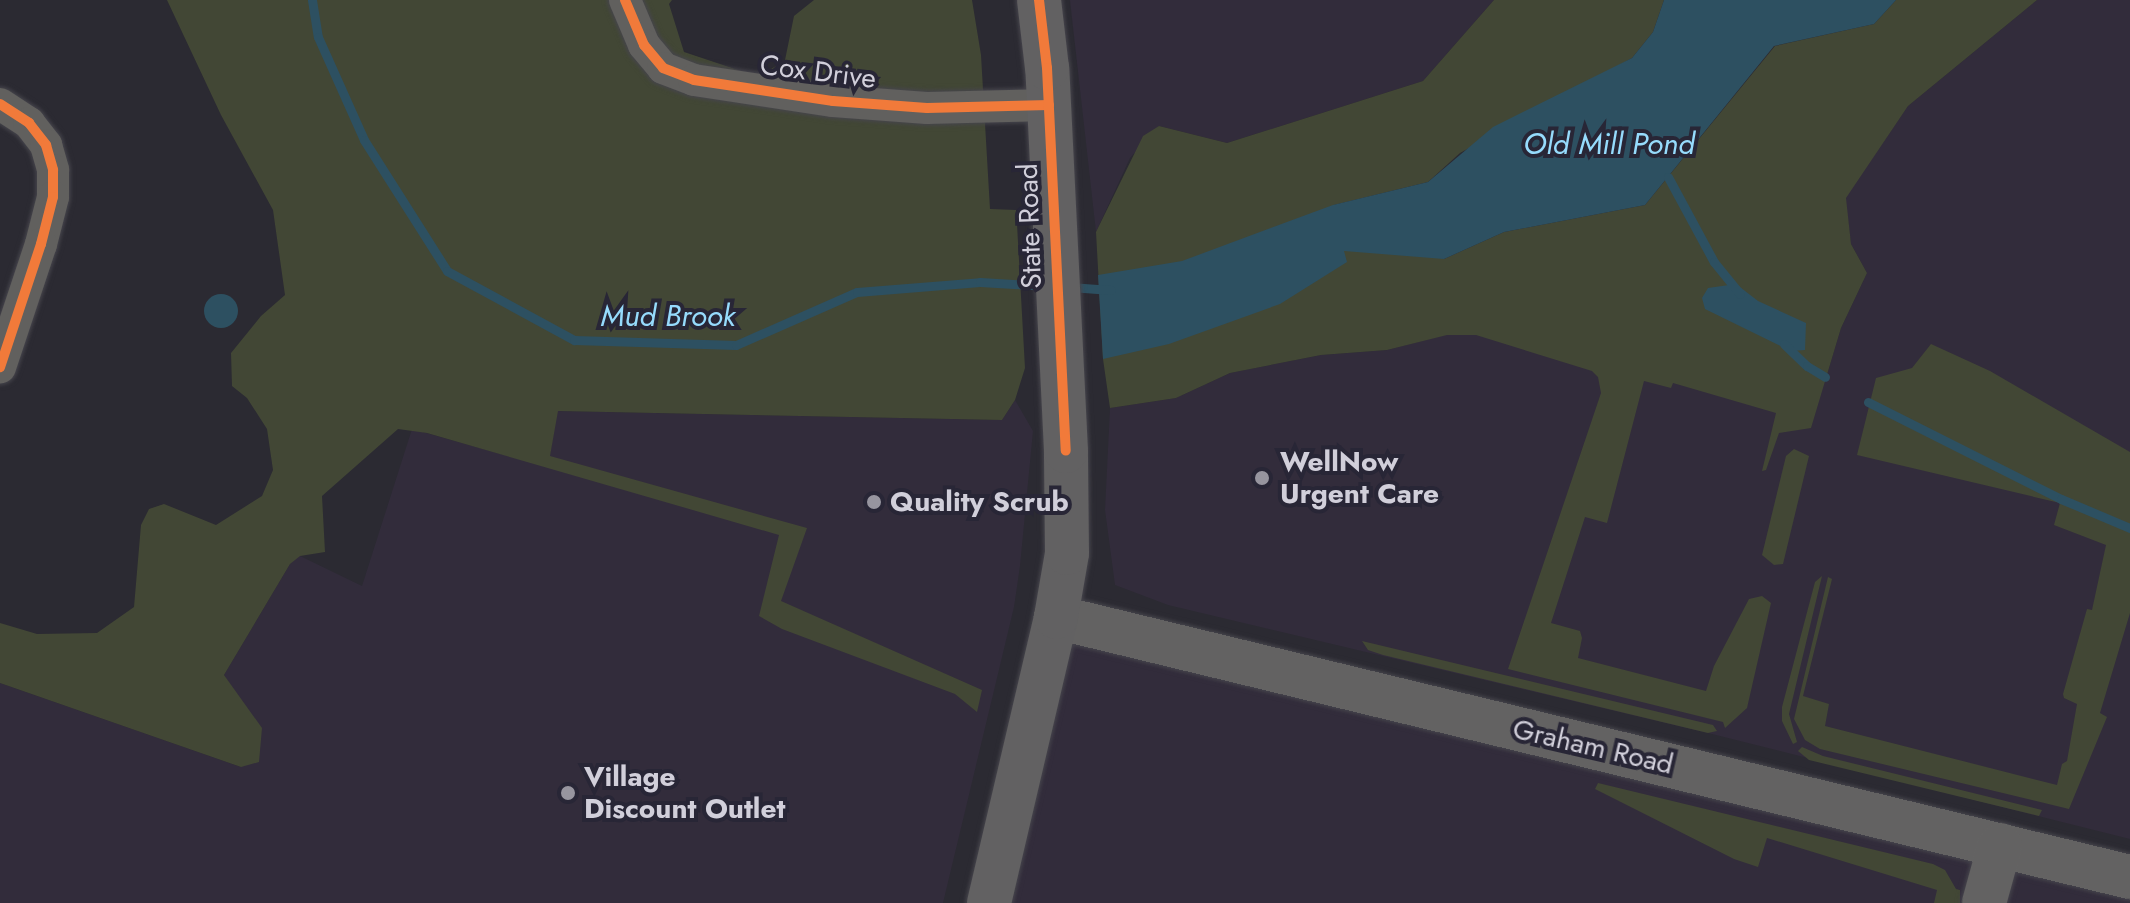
<!DOCTYPE html>
<style>
body{margin:0}
#map{position:relative;width:2130px;height:903px;overflow:hidden;background:#2b2a32;font-family:Jost,sans-serif}
div>[style]{position:absolute}
[style*='--x']{left:calc(var(--x)*1px);top:calc(var(--y)*1px);width:calc(var(--w)*1px);rotate:calc(var(--a)*1deg)}
.commercial>*{inset:0;background:#322c3b}
.green>*{inset:0;background:#424735}
.water>*{inset:0;background:#2d5061}
.round{border-radius:50%}
.stream>*{height:9px;margin:-4.5px;padding:0 4.5px;transform-origin:4.5px;border-radius:4.5px;background:#2d5061}
.roads{filter:drop-shadow(0 0 2px #46454c) drop-shadow(0 0 2px #46454c)}
.street>*{height:32px;margin:-16px;padding:0 16px;transform-origin:16px;border-radius:16px;background:#61605e}
.secondary>*{height:44px;margin:-22px;padding:0 22px;transform-origin:22px;border-radius:22px;background:#636262}
.primary>*{height:44px;margin:-22px;padding:0 22px;transform-origin:22px;border-radius:22px;background:#626162}
.cycleway>*{height:10px;margin:-5px;padding:0 5px;transform-origin:5px;border-radius:5px;background:#f17a3a}
.dots>*{width:22px;height:22px;translate:-50% -50%;box-sizing:border-box;border:4px solid #282636;border-radius:50%}
span{translate:-50% -50%;white-space:nowrap;text-align:center;line-height:1.15;-webkit-text-stroke:8px #282636;paint-order:stroke}
.street-label{font-size:28px;color:#d1cfda}
.poi-label{font-size:28px;color:#d1cfda;font-weight:700}
.left{translate:0 -50%;text-align:left}
.water-label{font-size:30px;color:#96dbfc;font-style:italic}
</style>
<div id="map">
<div class="commercial">
<div style="clip-path:polygon(1070px 0,1494px 0,1423px 81px,1227px 143px,1159px 126px,1130px 158px,1096px 232px)"></div>
<div style="clip-path:polygon(2037px 0,2130px 0,2130px 839px,1712px 734px,1168px 605px,1115px 585px,1105px 510px,1110px 408px,1176px 398px,1230px 373px,1321px 355px,1387px 350px,1522px 315px,1809px 404px,1825px 381px,1841px 328px,1867px 273px,1851px 244px,1845px 198px,1908px 106px)"></div>
<div style="clip-path:polygon(1015px 400px,1033px 431px,1020px 566px,1014px 607px,943px 903px,0 903px,0 683px,241px 767px,241px 702px,224px 675px,296px 554px,362px 586px,412px 429px,548px 467px,557px 411px,1002px 420px)"></div>
<div style="clip-path:polygon(1056px 617px,2130px 877px,2130px 903px,989px 903px)"></div>
</div>
<div class="green">
<div style="clip-path:polygon(167px 0,672px 0,669px 4px,684px 52px,759px 77px,785px 60px,794px 16px,814px 0,972px 0,981px 55px,990px 209px,1016px 210px,1017px 224px,1025px 368px,1015px 400px,1002px 420px,558px 411px,550px 456px,807px 528px,781px 601px,982px 690px,977px 712px,955px 694px,782px 629px,759px 616px,779px 535px,427px 433px,398px 429px,322px 496px,325px 552px,300px 556px,290px 564px,224px 675px,262px 728px,259px 762px,241px 767px,0 683px,0 623px,37px 634px,97px 633px,134px 607px,141px 525px,149px 509px,164px 504px,216px 525px,262px 496px,273px 470px,267px 429px,247px 398px,232px 386px,231px 353px,261px 316px,285px 295px,273px 210px,221px 115px)"></div>
<div style="clip-path:polygon(1494px 0,1664px 0,1653px 32px,1632px 58px,1460px 153px,1428px 182px,1334px 205px,1444px 259px,1504px 232px,1645px 205px,1775px 46px,1874px 24px,1896px 0,2037px 0,1908px 106px,1846px 198px,1851px 244px,1867px 273px,1841px 328px,1811px 428px,1779px 433px,1766px 470px,1762px 471px,1776px 413px,1673px 383px,1671px 388px,1644px 381px,1607px 523px,1585px 517px,1551px 623px,1580px 631px,1582px 638px,1578px 658px,1706px 691px,1714px 666px,1749px 599px,1762px 596px,1771px 603px,1747px 708px,1725px 728px,1723px 722px,1508px 669px,1601px 393px,1598px 377px,1592px 371px,1476px 335px,1447px 335px,1387px 350px,1321px 355px,1230px 373px,1176px 398px,1110px 408px,1103px 359px,1096px 232px,1143px 136px,1159px 126px,1227px 143px,1423px 81px)"></div>
<div style="clip-path:polygon(1931px 344px,1990px 371px,2130px 452px,2130px 613px,2100px 713px,2107px 717px,2069px 809px,1820px 749px,1805px 740px,1794px 719px,1828px 577px,1832px 579px,1803px 696px,1829px 704px,1825px 726px,2057px 785px,2062px 764px,2067px 761px,2077px 704px,2064px 698px,2063px 694px,2087px 609px,2092px 610px,2106px 545px,2054px 525px,2060px 503px,1857px 455px,1876px 378px,1912px 368px)"></div>
<div style="clip-path:polygon(1794px 449px,1809px 456px,1783px 564px,1774px 565px,1762px 555px,1786px 456px)"></div>
<div style="clip-path:polygon(1822px 576px,1789px 714px,1797px 742px,1793px 744px,1782px 721px,1782px 707px,1815px 582px)"></div>
<div style="clip-path:polygon(1362px 641px,1713px 725px,1717px 731px,1708px 733px,1383px 655px,1368px 650px)"></div>
<div style="clip-path:polygon(1802px 747px,1823px 756px,2042px 810px,2039px 816px,1809px 760px,1798px 751px)"></div>
<div style="clip-path:polygon(1598px 783px,1933px 864px,1945px 870px,1956px 889px,1960px 890px,1960px 903px,1934px 903px,1937px 890px,1767px 838px,1758px 867px,1734px 859px,1595px 789px)"></div>
</div>
<div class="water">
<div style="clip-path:polygon(1664px 0,1896px 0,1874px 24px,1774px 46px,1645px 205px,1504px 232px,1444px 259px,1344px 251px,1347px 262px,1280px 304px,1169px 344px,1103px 359px,1098px 275px,1182px 261px,1333px 205px,1428px 182px,1493px 127px,1632px 58px,1653px 32px)"></div>
<div style="clip-path:polygon(1736px 284px,1758px 301px,1806px 323px,1805px 350px,1791px 351px,1705px 309px,1702px 298px,1708px 288px)"></div>
<div class="round" style="left:204px;top:294px;width:34px;height:34px"></div>
</div>
<div class="stream">
<div style="--x:312;--y:0;--w:37;--a:81"></div>
<div style="--x:318;--y:37;--w:113;--a:65.9"></div>
<div style="--x:364;--y:140;--w:155;--a:57.6"></div>
<div style="--x:447;--y:271;--w:145;--a:28.5"></div>
<div style="--x:574;--y:340;--w:162;--a:1.8"></div>
<div style="--x:736;--y:345;--w:132;--a:-23.7"></div>
<div style="--x:857;--y:292;--w:123;--a:-4.6"></div>
<div style="--x:980;--y:282;--w:67;--a:3.4"></div>
<div style="--x:1668;--y:177;--w:97;--a:61.6"></div>
<div style="--x:1714;--y:262;--w:41;--a:50.9"></div>
<div style="--x:1070;--y:287;--w:41;--a:4.2"></div>
<div style="--x:1784;--y:344;--w:32;--a:44"></div>
<div style="--x:1807;--y:366;--w:21;--a:31"></div>
<div style="--x:1868;--y:402;--w:216;--a:26.7"></div>
<div style="--x:2061;--y:499;--w:75;--a:22.8"></div>
</div>
<div class="roads">
<div class="street">
<div style="--x:625;--y:0;--w:49;--a:67.1"></div>
<div style="--x:644;--y:45;--w:30;--a:50"></div>
<div style="--x:663;--y:68;--w:33;--a:21"></div>
<div style="--x:694;--y:80;--w:141;--a:8.6"></div>
<div style="--x:833;--y:101;--w:94;--a:4.3"></div>
<div style="--x:927;--y:108;--w:122;--a:-1.4"></div>
<div style="--x:0;--y:104;--w:35;--a:33"></div>
<div style="--x:29;--y:123;--w:28;--a:52"></div>
<div style="--x:46;--y:145;--w:26;--a:74"></div>
<div style="--x:53;--y:170;--w:27;--a:90"></div>
<div style="--x:53;--y:197;--w:49;--a:104.3"></div>
<div style="--x:41;--y:244;--w:130;--a:108.4"></div>
</div>
<div class="secondary">
<div style="--x:1056;--y:617;--w:1105;--a:13.61"></div>
<div style="--x:1984;--y:903;--w:60;--a:-74.6"></div>
</div>
<div class="primary">
<div style="--x:989;--y:903;--w:294;--a:-76.8"></div>
<div style="--x:1056;--y:617;--w:65;--a:-80.2"></div>
<div style="--x:1067;--y:553;--w:102;--a:-90.6"></div>
<div style="--x:1066;--y:451;--w:383;--a:-92.8"></div>
<div style="--x:1047;--y:68;--w:68;--a:-96.7"></div>
</div>
</div>
<div class="cycleway">
<div style="--x:625;--y:0;--w:49;--a:67.1"></div>
<div style="--x:644;--y:45;--w:30;--a:50"></div>
<div style="--x:663;--y:68;--w:33;--a:21"></div>
<div style="--x:694;--y:80;--w:141;--a:8.6"></div>
<div style="--x:833;--y:101;--w:94;--a:4.3"></div>
<div style="--x:927;--y:108;--w:122;--a:-1.4"></div>
<div style="--x:1039;--y:0;--w:68;--a:83.3"></div>
<div style="--x:1047;--y:68;--w:383;--a:87.2"></div>
<div style="--x:0;--y:104;--w:35;--a:33"></div>
<div style="--x:29;--y:123;--w:28;--a:52"></div>
<div style="--x:46;--y:145;--w:26;--a:74"></div>
<div style="--x:53;--y:170;--w:27;--a:90"></div>
<div style="--x:53;--y:197;--w:49;--a:104.3"></div>
<div style="--x:41;--y:244;--w:130;--a:108.4"></div>
</div>
<div class="dots">
<div style="left:1262px;top:478px;background:#97959f"></div>
<div style="left:874px;top:502px;background:#97959f"></div>
<div style="left:568px;top:793px;background:#97959f"></div>
</div>
<div class="street-label">
<span style="left:818px;top:72px;rotate:7deg">Cox Drive</span>
<span style="left:1030px;top:226px;rotate:-92deg">State Road</span>
<span style="left:1593px;top:747px;rotate:13deg">Graham Road</span>
</div>
<div class="poi-label">
<span class="left" style="left:1280px;top:478px">WellNow<br>Urgent Care</span>
<span class="left" style="left:890px;top:502px">Quality Scrub</span>
<span class="left" style="left:584px;top:793px">Village<br>Discount Outlet</span>
</div>
<div class="water-label">
<span style="left:1609px;top:144px">Old Mill Pond</span>
<span style="left:668px;top:316px">Mud Brook</span>
</div>
</div>
